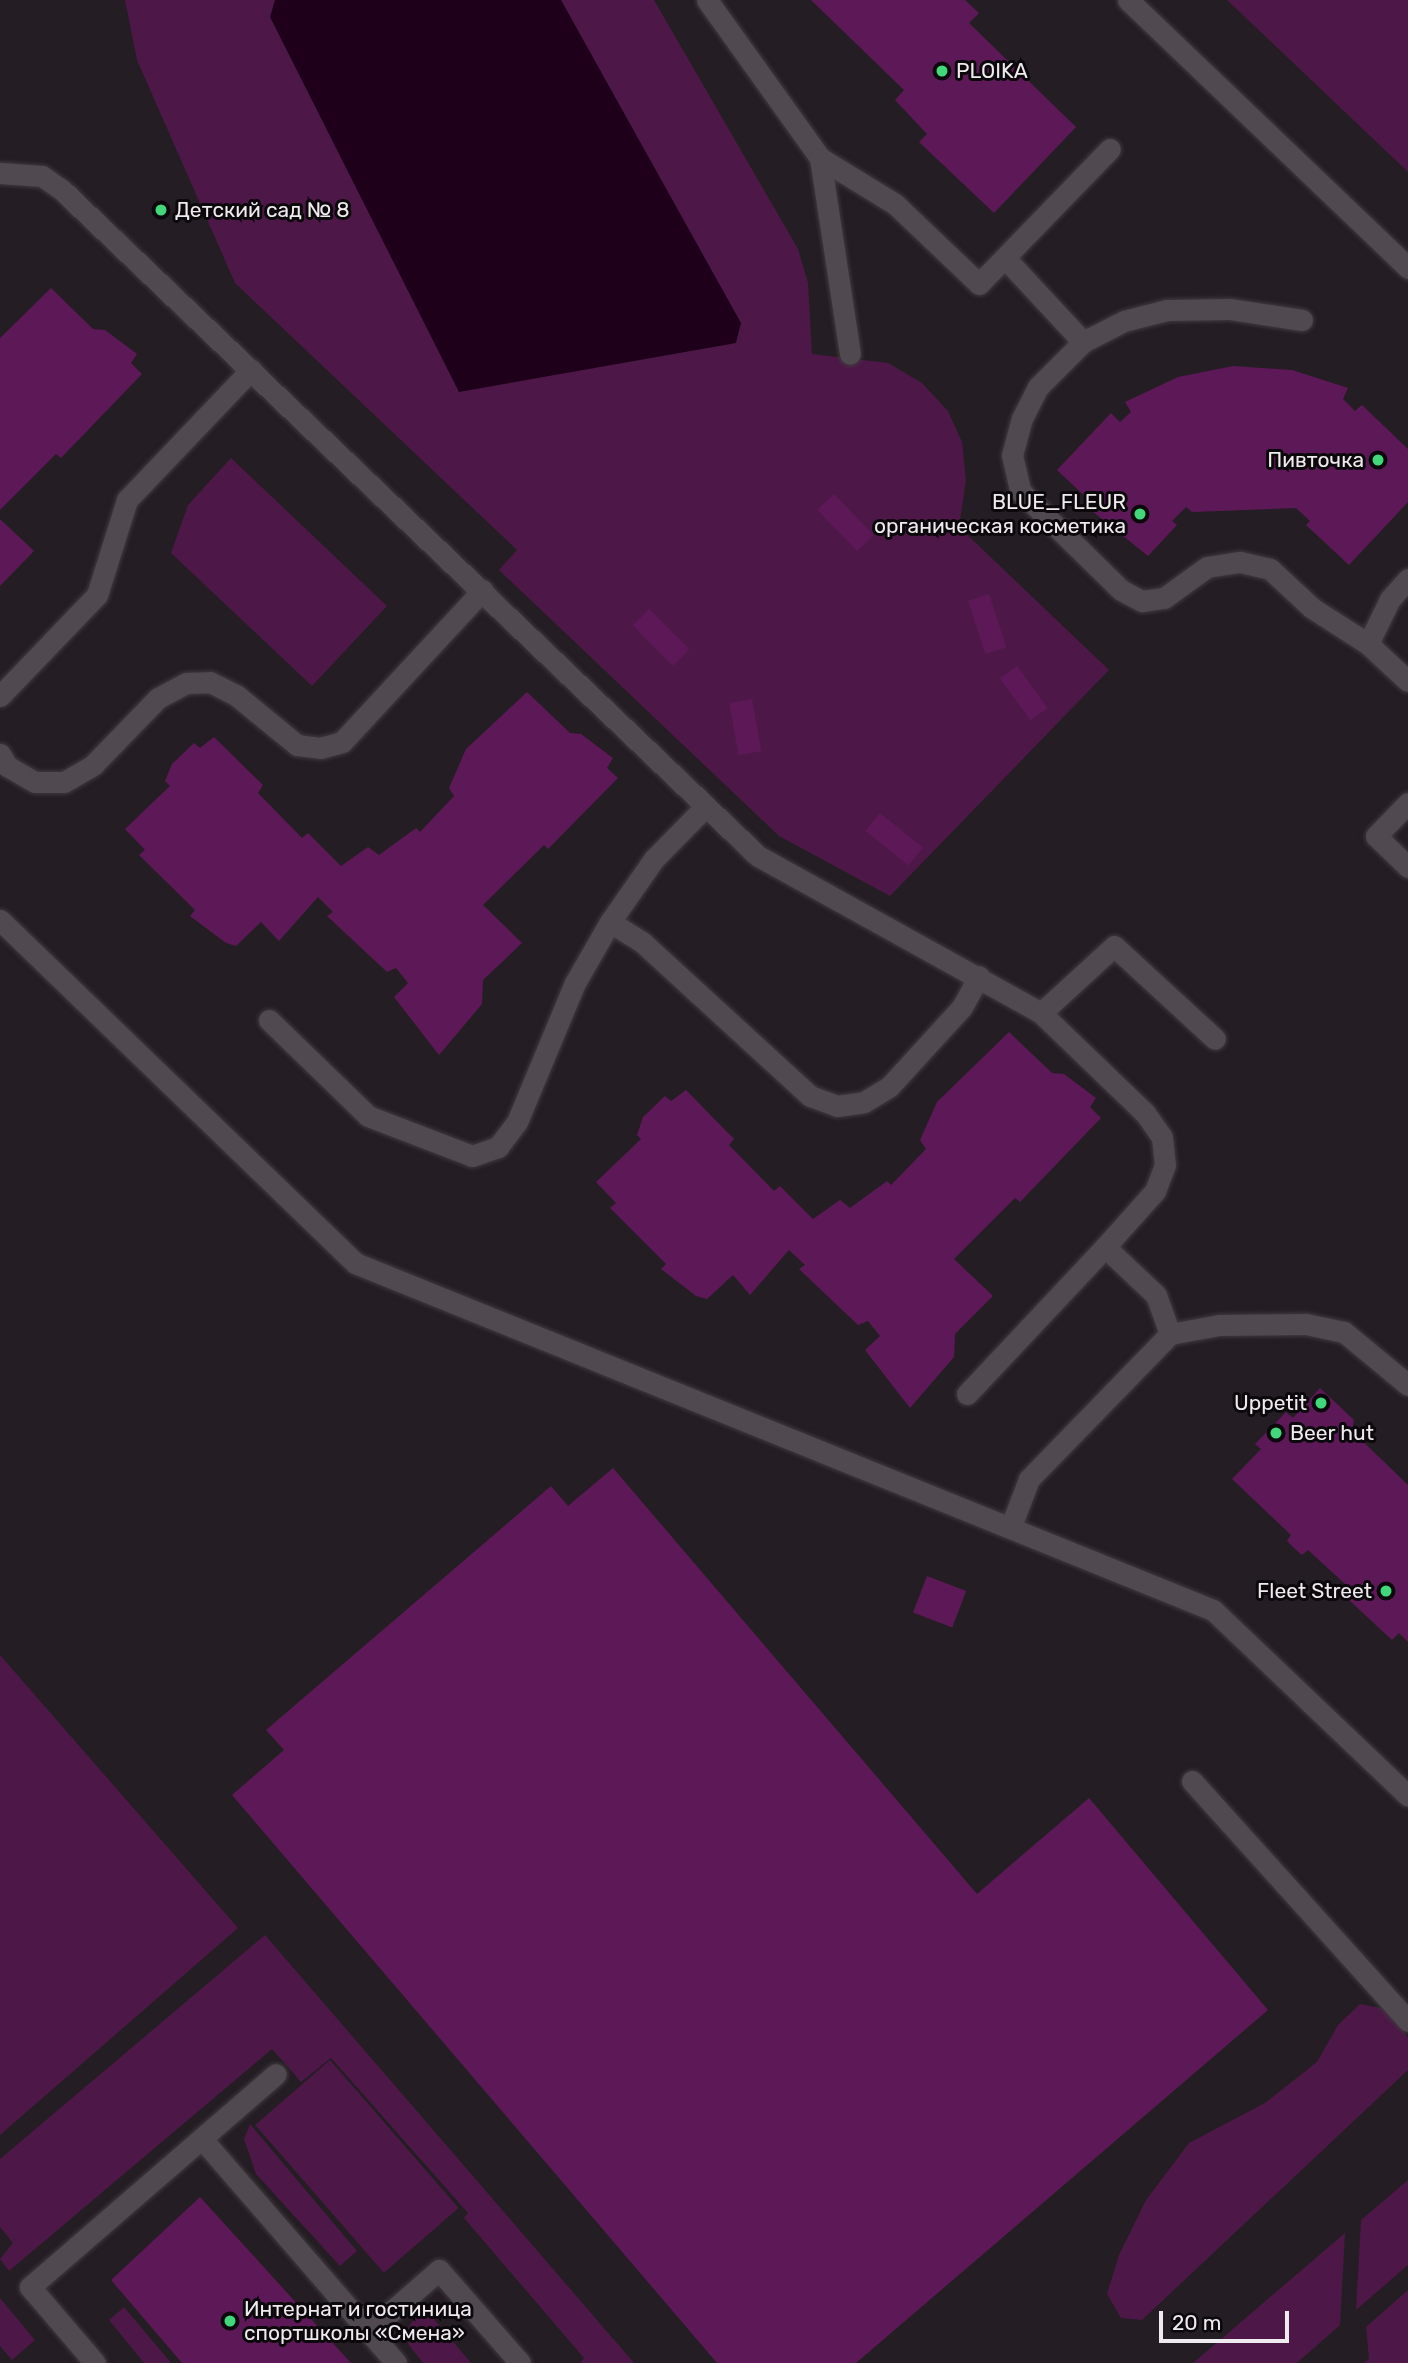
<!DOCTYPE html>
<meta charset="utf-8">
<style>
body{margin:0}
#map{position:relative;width:1408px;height:2363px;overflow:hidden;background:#241d23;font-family:Rubik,sans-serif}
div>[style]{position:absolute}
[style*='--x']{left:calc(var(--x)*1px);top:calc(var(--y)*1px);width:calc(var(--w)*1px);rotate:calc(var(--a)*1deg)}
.green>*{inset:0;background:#4d1847;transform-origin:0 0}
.water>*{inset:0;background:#1e001b}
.building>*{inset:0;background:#5d1957;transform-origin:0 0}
.roads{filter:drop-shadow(0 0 2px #3f3a3e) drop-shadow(0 0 2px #3f3a3e)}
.minor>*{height:21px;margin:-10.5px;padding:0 10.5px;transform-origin:10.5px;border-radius:10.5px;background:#50494f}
.dots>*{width:19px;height:19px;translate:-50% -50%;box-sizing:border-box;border:4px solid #0b090b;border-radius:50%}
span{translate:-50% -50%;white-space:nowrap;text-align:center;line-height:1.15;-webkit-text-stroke:6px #0b090b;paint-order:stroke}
.poi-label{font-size:21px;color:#efeaee}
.left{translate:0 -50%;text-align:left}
.right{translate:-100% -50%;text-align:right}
.scale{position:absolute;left:1159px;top:2311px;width:130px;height:32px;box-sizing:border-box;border:4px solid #efeaee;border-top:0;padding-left:9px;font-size:21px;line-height:24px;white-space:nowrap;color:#efeaee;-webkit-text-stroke:5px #0b090b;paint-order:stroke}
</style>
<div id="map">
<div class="green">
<div style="clip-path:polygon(125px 0,654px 0,798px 249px,808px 283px,812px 354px,888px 363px,922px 383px,948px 411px,962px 442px,966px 480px,959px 527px,1109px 670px,890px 896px,779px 836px,499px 570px,517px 550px,235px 283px,137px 60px)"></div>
<div style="clip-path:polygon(1227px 0,1408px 0,1408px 172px)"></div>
<div style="clip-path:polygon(231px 458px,387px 606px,312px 686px,171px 553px,188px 505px)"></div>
<div style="clip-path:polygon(0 1655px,238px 1928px,0 2135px)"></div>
<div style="clip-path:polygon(265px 1935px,547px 2262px,634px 2363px,580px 2363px,584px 2358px,464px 2218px,468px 2213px,331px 2058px,301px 2082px,272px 2049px,9px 2271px,0 2259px,13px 2243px,0 2227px,0 2159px)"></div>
<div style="clip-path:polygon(1360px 2004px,1381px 2008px,1397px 2021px,1408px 2038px,1408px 2070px,1142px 2320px,1121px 2318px,1107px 2294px,1119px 2255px,1146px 2200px,1189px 2143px,1265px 2103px,1317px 2062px,1338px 2025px)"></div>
<div style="left:330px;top:2060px;width:196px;height:99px;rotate:49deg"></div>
<div style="clip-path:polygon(250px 2124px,357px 2251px,340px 2266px,256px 2174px,244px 2139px)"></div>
<div style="clip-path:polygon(1408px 2180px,1408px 2265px,1356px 2310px,1361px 2220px)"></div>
<div style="clip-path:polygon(1345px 2233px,1340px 2325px,1297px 2363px,1193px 2363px)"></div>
<div style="clip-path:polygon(1408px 2290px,1408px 2363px,1364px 2363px,1369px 2359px,1366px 2327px)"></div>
<div style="clip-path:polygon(0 2298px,35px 2340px,12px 2360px,0 2346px)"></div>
<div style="clip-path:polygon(423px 2306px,471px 2363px,423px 2363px,408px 2344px,408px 2328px)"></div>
<div style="clip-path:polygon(124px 2307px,171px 2363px,144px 2363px,109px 2320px)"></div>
</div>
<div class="water">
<div style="clip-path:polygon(275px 0,561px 0,741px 323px,736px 343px,459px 392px,270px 17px)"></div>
</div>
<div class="building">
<div style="clip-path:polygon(811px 0,965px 0,979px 13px,969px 23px,1076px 127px,994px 213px,919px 142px,927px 134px,895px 100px,904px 90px)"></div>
<div style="clip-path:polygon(51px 288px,93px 329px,105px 330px,137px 354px,131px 363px,142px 374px,61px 458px,56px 454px,0 510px,0 338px)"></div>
<div style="clip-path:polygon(1233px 366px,1292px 370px,1348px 388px,1343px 399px,1355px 411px,1362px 405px,1408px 449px,1408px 502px,1349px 565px,1306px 525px,1310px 521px,1296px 508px,1192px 512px,1186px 507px,1172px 521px,1177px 525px,1148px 556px,1087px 507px,1091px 502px,1057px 470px,1111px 413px,1120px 422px,1131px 412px,1125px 402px,1178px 377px)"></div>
<div style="left:834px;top:494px;width:57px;height:23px;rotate:46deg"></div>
<div style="clip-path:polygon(0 519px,34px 551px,0 586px)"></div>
<div style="left:989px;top:594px;width:56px;height:22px;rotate:72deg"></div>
<div style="left:649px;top:609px;width:57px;height:23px;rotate:45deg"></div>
<div style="left:1017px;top:666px;width:52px;height:21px;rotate:54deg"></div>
<div style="clip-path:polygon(527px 692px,570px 733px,581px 734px,613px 758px,607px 768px,618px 778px,548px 849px,544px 845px,483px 905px,522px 943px,483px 980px,482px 1004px,439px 1055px,394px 997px,408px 983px,396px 968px,387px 972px,327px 916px,333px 912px,318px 897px,279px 941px,261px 922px,236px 946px,226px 943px,190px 916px,195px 910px,139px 855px,145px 850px,125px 829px,170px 786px,165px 781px,172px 764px,194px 743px,200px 748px,214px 737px,263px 785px,258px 793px,302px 838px,308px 833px,341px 866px,368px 847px,379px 855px,416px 828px,420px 832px,454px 796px,449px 788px,466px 749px)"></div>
<div style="left:752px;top:699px;width:53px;height:23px;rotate:80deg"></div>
<div style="left:880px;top:813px;width:55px;height:23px;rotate:39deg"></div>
<div style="clip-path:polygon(1009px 1032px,1052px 1073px,1064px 1074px,1096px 1098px,1090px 1107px,1101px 1118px,1020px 1202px,1015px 1198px,954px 1259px,993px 1296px,955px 1334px,954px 1357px,910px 1408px,865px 1350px,880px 1336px,868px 1321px,858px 1325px,799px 1269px,805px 1265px,789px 1250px,750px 1295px,733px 1275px,707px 1299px,696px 1296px,661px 1269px,666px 1264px,610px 1208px,616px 1203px,596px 1182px,641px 1139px,637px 1135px,643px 1117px,665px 1096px,671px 1101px,686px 1090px,734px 1139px,729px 1145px,774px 1191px,780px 1186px,813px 1219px,840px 1200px,850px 1208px,887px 1181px,891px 1185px,926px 1149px,920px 1140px,937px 1102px)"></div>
<div style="clip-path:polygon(1320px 1388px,1354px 1420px,1352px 1431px,1408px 1485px,1408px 1642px,1399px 1633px,1392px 1640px,1349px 1600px,1356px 1594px,1308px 1550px,1302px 1555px,1295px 1549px,1287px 1541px,1291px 1535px,1232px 1479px,1261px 1449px,1255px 1444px,1286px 1412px,1293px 1418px)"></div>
<div style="clip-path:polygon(613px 1468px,977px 1894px,1089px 1798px,1268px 2010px,856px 2363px,717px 2363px,232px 1795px,284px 1750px,266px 1730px,551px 1486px,568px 1506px)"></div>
<div style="left:927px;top:1576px;width:42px;height:39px;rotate:21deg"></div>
<div style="clip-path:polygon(200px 2197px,351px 2363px,182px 2363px,111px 2280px)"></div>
</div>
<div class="roads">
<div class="minor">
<div style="--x:707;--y:0;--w:194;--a:54.4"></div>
<div style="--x:820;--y:158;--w:198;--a:81.3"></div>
<div style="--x:1128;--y:0;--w:388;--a:43.7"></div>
<div style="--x:820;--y:158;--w:88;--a:31.5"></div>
<div style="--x:895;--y:204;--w:116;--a:43.6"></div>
<div style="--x:979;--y:284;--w:188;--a:-45.9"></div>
<div style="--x:0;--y:173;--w:42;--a:4.1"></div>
<div style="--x:42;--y:176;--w:24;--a:35"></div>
<div style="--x:62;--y:190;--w:963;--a:43.74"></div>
<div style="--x:758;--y:856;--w:324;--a:29"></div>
<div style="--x:1041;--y:1013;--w:144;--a:43.9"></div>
<div style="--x:1145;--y:1113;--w:29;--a:55"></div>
<div style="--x:1162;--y:1137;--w:28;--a:84"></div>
<div style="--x:1165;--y:1165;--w:28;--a:111"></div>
<div style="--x:1155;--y:1191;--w:75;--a:131.8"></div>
<div style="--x:1105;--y:1247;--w:70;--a:43.3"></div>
<div style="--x:1156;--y:1295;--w:41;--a:70.3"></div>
<div style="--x:1005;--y:258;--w:115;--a:47.1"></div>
<div style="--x:1302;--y:320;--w:74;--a:-171.4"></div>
<div style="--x:1229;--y:309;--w:62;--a:179.1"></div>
<div style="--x:1167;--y:310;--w:44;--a:165.7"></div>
<div style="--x:1124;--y:321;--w:46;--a:152.9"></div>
<div style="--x:1083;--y:342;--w:64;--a:135"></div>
<div style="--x:1038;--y:387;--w:35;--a:117"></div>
<div style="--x:1022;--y:418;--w:38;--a:105"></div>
<div style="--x:1012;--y:455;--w:37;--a:77"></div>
<div style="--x:1020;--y:491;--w:141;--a:44.4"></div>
<div style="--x:1121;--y:590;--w:24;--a:28"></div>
<div style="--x:1142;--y:601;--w:22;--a:-8"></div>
<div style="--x:1164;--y:598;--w:53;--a:-35.8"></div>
<div style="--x:1207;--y:567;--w:33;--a:-9"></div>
<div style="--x:1240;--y:562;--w:31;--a:13"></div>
<div style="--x:1270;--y:569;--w:57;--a:42.9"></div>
<div style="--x:1312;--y:608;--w:67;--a:32.7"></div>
<div style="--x:1368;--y:644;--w:54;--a:42.8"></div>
<div style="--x:1368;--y:644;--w:50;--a:-63.9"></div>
<div style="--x:1390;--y:599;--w:27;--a:-48"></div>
<div style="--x:0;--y:696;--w:140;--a:-46.2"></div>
<div style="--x:97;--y:595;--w:100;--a:-72.5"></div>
<div style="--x:127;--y:500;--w:180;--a:-46.4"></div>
<div style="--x:0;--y:754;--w:14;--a:60"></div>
<div style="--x:7;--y:766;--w:32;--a:30"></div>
<div style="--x:35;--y:782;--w:29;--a:0"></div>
<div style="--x:64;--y:782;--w:34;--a:-30"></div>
<div style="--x:93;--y:765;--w:93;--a:-45.9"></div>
<div style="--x:158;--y:698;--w:32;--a:-28"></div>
<div style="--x:186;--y:683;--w:24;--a:-2"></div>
<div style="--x:210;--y:682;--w:29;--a:27"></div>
<div style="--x:236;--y:695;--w:79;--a:39.3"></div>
<div style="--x:297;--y:745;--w:23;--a:7"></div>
<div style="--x:320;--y:748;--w:23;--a:-15"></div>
<div style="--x:342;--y:742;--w:207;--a:-47.2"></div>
<div style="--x:1408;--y:803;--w:46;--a:134.1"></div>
<div style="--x:1376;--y:836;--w:45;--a:44.1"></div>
<div style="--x:0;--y:920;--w:494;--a:44"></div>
<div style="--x:355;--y:1263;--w:926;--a:22.02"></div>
<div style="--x:1213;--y:1610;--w:269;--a:43.6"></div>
<div style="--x:610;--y:922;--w:38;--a:32"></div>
<div style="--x:642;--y:942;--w:228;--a:42.5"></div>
<div style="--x:810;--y:1096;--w:29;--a:20"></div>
<div style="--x:837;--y:1106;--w:27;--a:-8"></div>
<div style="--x:864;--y:1102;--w:29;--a:-31"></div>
<div style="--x:889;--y:1087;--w:108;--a:-47.6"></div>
<div style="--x:962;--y:1007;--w:35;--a:-61"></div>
<div style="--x:1041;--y:1013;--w:99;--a:-42.5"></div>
<div style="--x:1114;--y:946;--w:137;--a:42.6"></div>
<div style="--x:269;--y:1020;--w:138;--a:44.1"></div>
<div style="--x:368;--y:1116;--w:111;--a:21"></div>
<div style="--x:472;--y:1156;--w:28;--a:-19"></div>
<div style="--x:498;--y:1147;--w:31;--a:-53"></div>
<div style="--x:517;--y:1122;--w:151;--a:-67.4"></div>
<div style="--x:575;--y:983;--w:70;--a:-60.2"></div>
<div style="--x:610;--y:922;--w:77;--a:-55.1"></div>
<div style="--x:654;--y:859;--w:73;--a:-45.6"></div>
<div style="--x:967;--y:1394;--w:202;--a:-46.8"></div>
<div style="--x:1011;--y:1526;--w:50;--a:-69"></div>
<div style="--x:1029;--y:1479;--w:202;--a:-45.8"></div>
<div style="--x:1170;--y:1334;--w:50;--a:-10.4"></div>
<div style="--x:1219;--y:1325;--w:87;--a:-0.7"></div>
<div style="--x:1306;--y:1324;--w:39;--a:12"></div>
<div style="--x:1344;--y:1332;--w:83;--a:39.6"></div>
<div style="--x:1192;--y:1781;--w:323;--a:48"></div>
<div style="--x:202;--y:2139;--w:296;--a:49.1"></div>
<div style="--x:369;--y:2331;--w:93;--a:-41.1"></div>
<div style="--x:439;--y:2270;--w:123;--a:48.9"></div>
<div style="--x:95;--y:2363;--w:100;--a:-130.5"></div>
<div style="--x:30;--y:2287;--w:325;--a:-40.9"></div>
</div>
</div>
<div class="dots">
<div style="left:942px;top:71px;background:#43d77b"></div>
<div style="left:161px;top:210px;background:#43d77b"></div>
<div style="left:1378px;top:460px;background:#43d77b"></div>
<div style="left:1140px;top:514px;background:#43d77b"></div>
<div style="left:1321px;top:1403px;background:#43d77b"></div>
<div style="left:1276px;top:1433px;background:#43d77b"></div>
<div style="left:1386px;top:1591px;background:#43d77b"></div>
<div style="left:230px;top:2321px;background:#43d77b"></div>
</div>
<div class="poi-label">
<span class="left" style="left:956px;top:71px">PLOIKA</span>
<span class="left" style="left:175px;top:210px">Детский сад № 8</span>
<span class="right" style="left:1364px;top:460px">Пивточка</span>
<span class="right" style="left:1126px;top:514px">BLUE_FLEUR<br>органическая косметика</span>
<span class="right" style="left:1307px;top:1403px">Uppetit</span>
<span class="left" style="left:1290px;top:1433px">Beer hut</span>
<span class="right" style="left:1372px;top:1591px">Fleet Street</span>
<span class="left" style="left:244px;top:2321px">Интернат и гостиница<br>спортшколы «Смена»</span>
</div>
<div class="scale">20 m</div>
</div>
